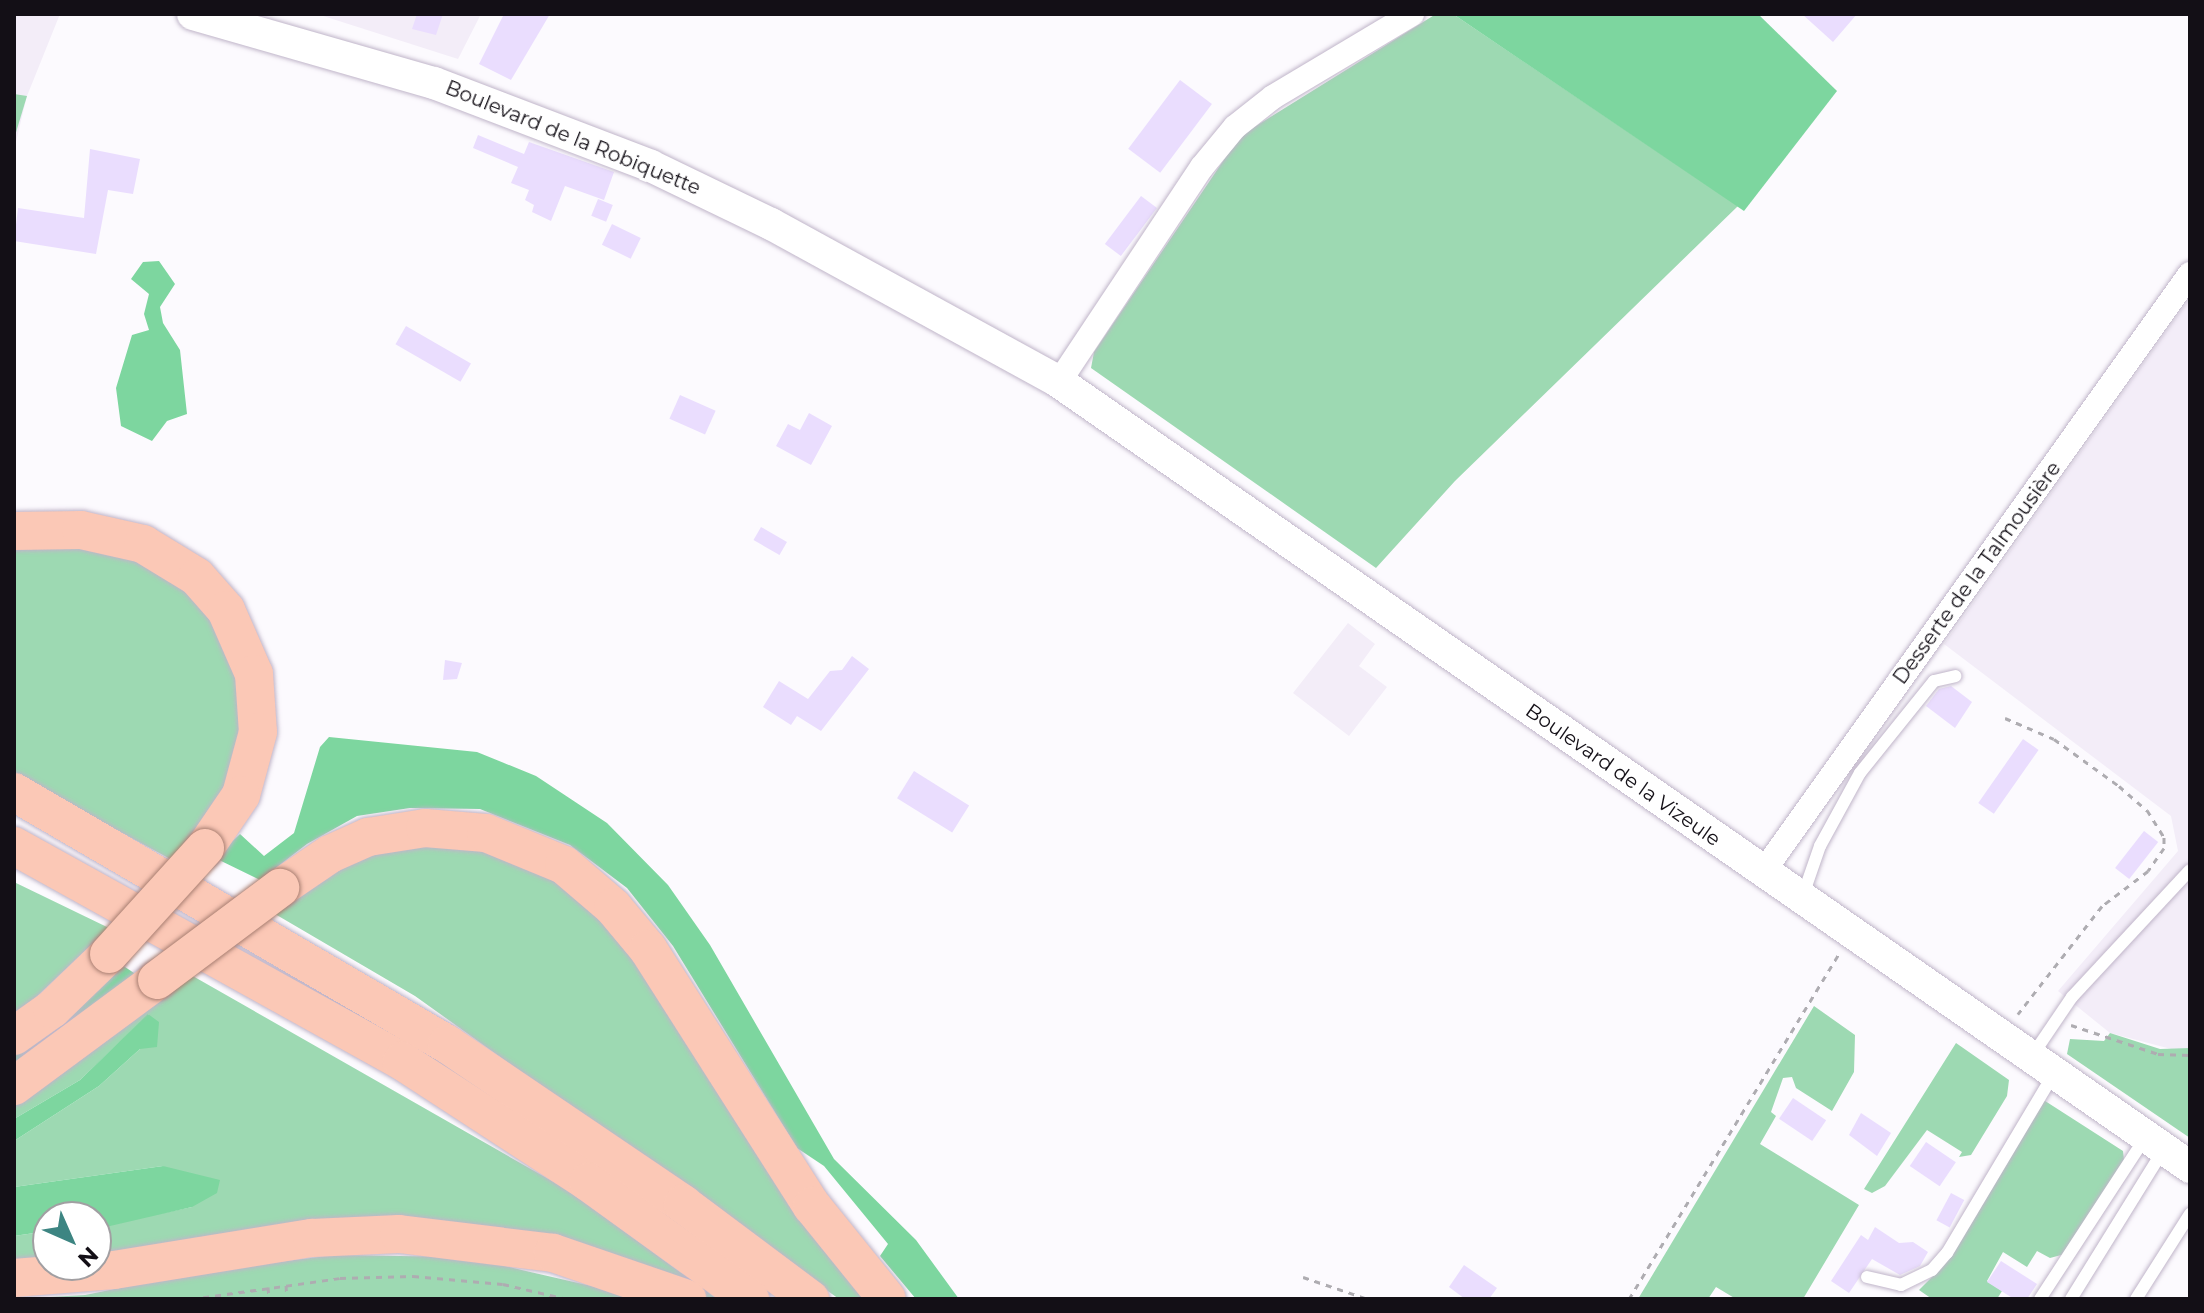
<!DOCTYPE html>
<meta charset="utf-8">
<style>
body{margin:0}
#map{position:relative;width:2204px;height:1313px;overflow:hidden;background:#fcfafe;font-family:Montserrat,sans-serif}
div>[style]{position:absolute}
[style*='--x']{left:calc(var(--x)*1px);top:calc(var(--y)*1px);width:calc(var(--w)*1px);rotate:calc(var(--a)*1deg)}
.built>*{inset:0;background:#f3edf8}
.green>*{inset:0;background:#9dd9b2}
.forest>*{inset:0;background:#7dd69f}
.building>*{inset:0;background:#eaddfe;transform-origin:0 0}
.path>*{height:3px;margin-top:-1.5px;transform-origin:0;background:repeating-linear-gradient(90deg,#aeacb1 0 6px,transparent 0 12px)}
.roads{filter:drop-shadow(0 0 2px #c0b5c9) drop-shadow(0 0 2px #c0b5c9)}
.service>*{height:12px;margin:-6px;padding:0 6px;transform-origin:6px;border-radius:6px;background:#fff}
.minor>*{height:24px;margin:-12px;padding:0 12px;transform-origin:12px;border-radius:12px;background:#fff}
.secondary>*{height:32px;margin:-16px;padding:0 16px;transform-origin:16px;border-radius:16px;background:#fff}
.trunk>*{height:38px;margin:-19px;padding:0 19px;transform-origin:19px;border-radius:19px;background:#fbc8b6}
.bridges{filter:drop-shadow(0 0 2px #a97f72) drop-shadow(0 0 2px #a97f72)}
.trunk-bridge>*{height:38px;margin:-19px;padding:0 19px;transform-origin:19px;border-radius:19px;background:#fbc8b6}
span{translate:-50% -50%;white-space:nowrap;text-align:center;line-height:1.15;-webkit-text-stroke:6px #fff;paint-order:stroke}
.street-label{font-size:20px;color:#130f16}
.frame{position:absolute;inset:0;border:16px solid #130f16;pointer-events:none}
.north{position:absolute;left:32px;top:1201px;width:80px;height:80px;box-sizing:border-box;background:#fff;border:2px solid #a19fa2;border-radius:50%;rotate:135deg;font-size:22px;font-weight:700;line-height:32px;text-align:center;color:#130f16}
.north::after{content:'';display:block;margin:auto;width:28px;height:36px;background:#3d8582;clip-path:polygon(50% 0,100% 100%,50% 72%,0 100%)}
</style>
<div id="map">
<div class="built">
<div style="clip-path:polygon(14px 14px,60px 14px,27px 96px,14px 150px)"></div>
<div style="clip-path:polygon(317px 14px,481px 14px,458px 59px)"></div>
<div style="clip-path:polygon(2190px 298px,2190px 1048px,2175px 1050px,2110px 1033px,2058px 991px,2178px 851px,2171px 816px,1944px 644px)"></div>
<div style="clip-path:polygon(1348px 623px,1375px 644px,1359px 666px,1387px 687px,1349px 736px,1293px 693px)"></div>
</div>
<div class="green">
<div style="clip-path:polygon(1436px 14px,1453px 14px,1738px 206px,1455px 481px,1376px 568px,1091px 368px,1094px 352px,1240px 136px)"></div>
<div style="clip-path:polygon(14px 94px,27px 96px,14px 139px)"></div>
<div style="clip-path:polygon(14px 542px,87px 544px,173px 574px,231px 647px,246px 729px,218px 804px,172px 860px,14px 774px)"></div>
<div style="clip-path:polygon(467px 844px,531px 862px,614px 924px,870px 1299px,839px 1299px,415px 996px,275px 914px,308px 887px,363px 857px,398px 848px)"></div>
<div style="clip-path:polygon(14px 882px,109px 928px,14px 1018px)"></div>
<div style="clip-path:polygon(191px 975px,566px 1189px,717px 1299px,702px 1299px,548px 1243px,96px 1263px,96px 1227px,192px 1207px,163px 1166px,14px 1187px,14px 1141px,99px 1086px,140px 1049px,149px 1014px,80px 1080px,14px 1119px,14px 1098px)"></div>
<div style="clip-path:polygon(1814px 1006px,1855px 1035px,1854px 1072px,1832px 1111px,1796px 1088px,1792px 1077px,1783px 1078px,1771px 1112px,1776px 1116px,1760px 1144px,1859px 1205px,1803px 1299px,1736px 1299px,1716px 1287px,1708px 1299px,1638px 1299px)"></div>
<div style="clip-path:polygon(2110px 1033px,2160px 1049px,2190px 1048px,2190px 1138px,2067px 1054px,2070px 1039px,2104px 1041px)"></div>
<div style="clip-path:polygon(1956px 1043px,2009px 1080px,2007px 1096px,1971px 1155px,1959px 1157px,1962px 1152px,1927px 1130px,1885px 1186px,1872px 1193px,1864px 1189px)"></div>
<div style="clip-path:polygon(2042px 1099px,2123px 1151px,2124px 1160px,2065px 1254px,2050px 1258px,2037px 1251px,2027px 1267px,2003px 1252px,1987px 1281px,2002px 1291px,1997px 1299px,1932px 1299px,1919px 1290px,1937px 1272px)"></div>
<div style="clip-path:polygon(48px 1231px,48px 1265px,14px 1271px,14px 1236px)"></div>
<div style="clip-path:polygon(335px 1255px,465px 1257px,648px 1299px,14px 1299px,85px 1295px,204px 1271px)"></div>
</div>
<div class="forest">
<div style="clip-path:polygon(1453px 14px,1758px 14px,1837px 91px,1744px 211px)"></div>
<div style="clip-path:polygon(159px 261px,175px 284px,160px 307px,163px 323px,180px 350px,187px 414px,167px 421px,152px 441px,121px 426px,116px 388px,132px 335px,149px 330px,144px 314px,149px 294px,131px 279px,143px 262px)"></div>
<div style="clip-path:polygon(329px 737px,477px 752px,536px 776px,607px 823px,668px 885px,710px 945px,834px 1159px,916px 1240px,959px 1299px,916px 1299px,880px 1256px,888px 1244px,824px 1166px,797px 1148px,673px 946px,627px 888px,570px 845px,480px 809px,410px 808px,357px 816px,307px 844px,260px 880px,215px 858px,240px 834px,264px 856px,294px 833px,320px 747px)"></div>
<div style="clip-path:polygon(122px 965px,134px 973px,132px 980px,14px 1066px,14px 1052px)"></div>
<div style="clip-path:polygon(148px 1014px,159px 1022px,157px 1047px,140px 1049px,99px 1086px,14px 1141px,14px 1119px,80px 1080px)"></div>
<div style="clip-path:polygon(163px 1166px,220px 1180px,217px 1193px,192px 1207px,110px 1226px,96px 1227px,96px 1217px,48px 1217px,48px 1231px,14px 1236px,14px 1187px)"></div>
</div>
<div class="building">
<div style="clip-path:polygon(417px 14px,443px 14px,436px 35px,412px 29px)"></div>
<div style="clip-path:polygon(504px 14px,550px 14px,511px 80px,479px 64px)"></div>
<div style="clip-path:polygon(1802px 14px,1857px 14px,1833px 42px)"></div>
<div style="left:1180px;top:80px;width:40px;height:86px;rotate:37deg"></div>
<div style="clip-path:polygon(478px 135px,524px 154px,529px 142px,614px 172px,604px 200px,565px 186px,551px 221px,532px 212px,534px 205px,525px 200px,529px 190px,511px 183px,518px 167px,473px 148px)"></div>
<div style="clip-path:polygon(90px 149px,140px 159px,133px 194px,108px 190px,96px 254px,14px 241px,18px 208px,84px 218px)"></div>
<div style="left:1141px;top:196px;width:20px;height:60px;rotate:37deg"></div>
<div style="left:598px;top:199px;width:16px;height:18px;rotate:22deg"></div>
<div style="left:612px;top:224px;width:32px;height:23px;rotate:26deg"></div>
<div style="left:406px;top:326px;width:75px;height:21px;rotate:30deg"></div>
<div style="left:680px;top:395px;width:39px;height:26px;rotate:24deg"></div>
<div style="clip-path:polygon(809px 413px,832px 426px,811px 465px,776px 446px,788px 424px,800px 430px)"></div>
<div style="left:761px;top:527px;width:30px;height:15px;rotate:30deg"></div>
<div style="clip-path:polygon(852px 656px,869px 669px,821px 731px,797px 716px,791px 725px,763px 707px,779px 681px,808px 699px,830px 671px,842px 670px)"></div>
<div style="clip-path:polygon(445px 660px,462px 663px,457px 679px,443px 680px)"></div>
<div style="clip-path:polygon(1951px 686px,1972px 702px,1955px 728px,1926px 706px,1939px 689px)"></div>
<div style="left:2023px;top:739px;width:19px;height:78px;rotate:35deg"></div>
<div style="left:914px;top:771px;width:65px;height:32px;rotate:32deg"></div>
<div style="left:2144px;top:831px;width:18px;height:47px;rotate:38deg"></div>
<div style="left:1793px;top:1098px;width:40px;height:25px;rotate:34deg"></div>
<div style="clip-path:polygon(1861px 1113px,1891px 1133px,1877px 1156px,1849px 1135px)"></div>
<div style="left:1926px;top:1142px;width:36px;height:29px;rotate:34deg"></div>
<div style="left:1951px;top:1193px;width:15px;height:31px;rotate:28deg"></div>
<div style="clip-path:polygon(1875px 1227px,1899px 1243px,1913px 1242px,1928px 1252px,1920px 1266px,1900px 1275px,1872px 1259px,1849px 1293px,1831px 1281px,1861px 1235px,1868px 1240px)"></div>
<div style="clip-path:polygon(2001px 1261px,2037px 1284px,2027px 1299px,2014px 1299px,1987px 1282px)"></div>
<div style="clip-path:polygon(1464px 1265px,1497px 1288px,1489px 1299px,1465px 1299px,1449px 1287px)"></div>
</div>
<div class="path">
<div style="--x:2005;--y:718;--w:53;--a:23.2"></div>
<div style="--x:2054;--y:739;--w:80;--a:35.9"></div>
<div style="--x:2119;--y:786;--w:37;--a:41"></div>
<div style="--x:2147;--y:810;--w:32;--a:58"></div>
<div style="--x:2164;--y:837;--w:11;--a:90"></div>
<div style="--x:2164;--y:848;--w:28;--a:125"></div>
<div style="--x:2148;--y:871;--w:58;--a:142.7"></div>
<div style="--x:2102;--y:906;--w:137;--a:127.9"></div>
<div style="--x:2071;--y:1025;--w:92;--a:18.4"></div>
<div style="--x:2158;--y:1054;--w:32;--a:2"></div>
<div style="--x:1303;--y:1277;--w:69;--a:18.7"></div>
<div style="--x:286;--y:1285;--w:14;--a:86"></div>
<div style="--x:268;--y:1287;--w:12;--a:85"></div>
<div style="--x:191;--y:1299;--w:150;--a:-8"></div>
<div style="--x:340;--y:1278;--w:73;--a:-1.6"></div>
<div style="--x:413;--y:1276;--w:90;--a:5.1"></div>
<div style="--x:503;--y:1284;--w:66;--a:13.2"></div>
<div style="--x:1629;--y:1299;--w:405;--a:-58.7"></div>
</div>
<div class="roads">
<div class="service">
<div style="--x:1803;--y:895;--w:52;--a:-70.9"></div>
<div style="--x:1820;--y:846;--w:83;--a:-61.3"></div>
<div style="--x:1860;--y:773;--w:118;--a:-51.2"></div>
<div style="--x:1934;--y:681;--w:22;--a:-13"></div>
<div style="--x:2032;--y:1056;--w:71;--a:-55.9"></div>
<div style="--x:2072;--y:997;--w:173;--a:-47.1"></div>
<div style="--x:1867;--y:1277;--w:35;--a:13"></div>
<div style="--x:1901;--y:1285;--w:34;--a:-26"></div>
<div style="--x:1932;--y:1270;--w:23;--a:-49"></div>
<div style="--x:1947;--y:1253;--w:207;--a:-59.2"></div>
<div style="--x:2040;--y:1299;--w:192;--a:-56.9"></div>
<div style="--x:2071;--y:1299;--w:176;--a:-58.2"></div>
<div style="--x:2136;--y:1299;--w:101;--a:-57.6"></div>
</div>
<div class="minor">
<div style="--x:1059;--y:382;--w:258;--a:-56.4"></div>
<div style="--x:1202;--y:167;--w:52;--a:-50.5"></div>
<div style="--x:1235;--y:127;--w:48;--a:-38.3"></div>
<div style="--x:1273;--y:97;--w:162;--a:-30.8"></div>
<div style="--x:1763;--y:872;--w:735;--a:-54.47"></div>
</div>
<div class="secondary">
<div style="--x:193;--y:14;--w:251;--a:16"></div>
<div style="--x:434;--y:83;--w:232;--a:20.9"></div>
<div style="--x:651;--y:166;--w:133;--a:25.8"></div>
<div style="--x:771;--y:224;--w:328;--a:28.7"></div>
<div style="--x:1059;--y:382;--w:1377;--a:34.76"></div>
</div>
<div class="trunk">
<div style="--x:14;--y:531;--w:67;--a:-0.9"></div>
<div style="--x:81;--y:530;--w:64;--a:12.7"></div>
<div style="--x:143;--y:544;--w:63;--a:31.4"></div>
<div style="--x:197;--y:577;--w:44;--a:48.7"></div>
<div style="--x:226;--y:610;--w:70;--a:66.4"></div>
<div style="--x:254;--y:674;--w:58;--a:86.1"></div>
<div style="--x:258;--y:732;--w:65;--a:105.1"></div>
<div style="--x:241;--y:795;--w:64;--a:124.2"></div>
<div style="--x:14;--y:792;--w:501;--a:30.2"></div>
<div style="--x:447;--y:1044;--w:285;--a:34.1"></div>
<div style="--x:683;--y:1204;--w:159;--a:36.8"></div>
<div style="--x:14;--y:846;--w:444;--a:29"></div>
<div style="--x:402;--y:1061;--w:222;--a:33"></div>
<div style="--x:588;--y:1182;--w:200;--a:35.8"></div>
<div style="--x:280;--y:888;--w:60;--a:-34.2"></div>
<div style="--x:330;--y:854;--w:42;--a:-24.1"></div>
<div style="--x:368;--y:837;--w:58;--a:-9"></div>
<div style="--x:425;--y:828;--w:61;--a:4.7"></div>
<div style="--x:486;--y:833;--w:84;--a:22.3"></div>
<div style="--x:564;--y:865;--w:65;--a:40.6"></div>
<div style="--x:613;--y:907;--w:55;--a:50.2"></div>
<div style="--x:648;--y:949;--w:305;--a:57.5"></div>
<div style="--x:812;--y:1206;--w:119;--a:51.1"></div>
<div style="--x:14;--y:1036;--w:47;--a:-35.4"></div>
<div style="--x:52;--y:1009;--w:79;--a:-44"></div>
<div style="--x:14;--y:1086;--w:178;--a:-36.5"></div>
<div style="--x:14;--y:1278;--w:100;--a:-4.6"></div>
<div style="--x:114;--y:1270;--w:201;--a:-9.2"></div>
<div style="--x:312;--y:1238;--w:87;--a:-2.6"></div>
<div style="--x:399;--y:1234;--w:155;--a:7"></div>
<div style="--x:553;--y:1253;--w:142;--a:18.9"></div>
</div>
</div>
<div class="bridges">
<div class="trunk-bridge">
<div style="--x:109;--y:954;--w:143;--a:-47.8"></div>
<div style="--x:157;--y:980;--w:154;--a:-36.8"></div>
</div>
</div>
<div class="street-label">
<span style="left:573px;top:138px;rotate:22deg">Boulevard de la Robiquette</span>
<span style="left:1977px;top:573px;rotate:-54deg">Desserte de la Talmousière</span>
<span style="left:1623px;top:775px;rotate:35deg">Boulevard de la Vizeule</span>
</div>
<div class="frame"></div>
<div class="north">N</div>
</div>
